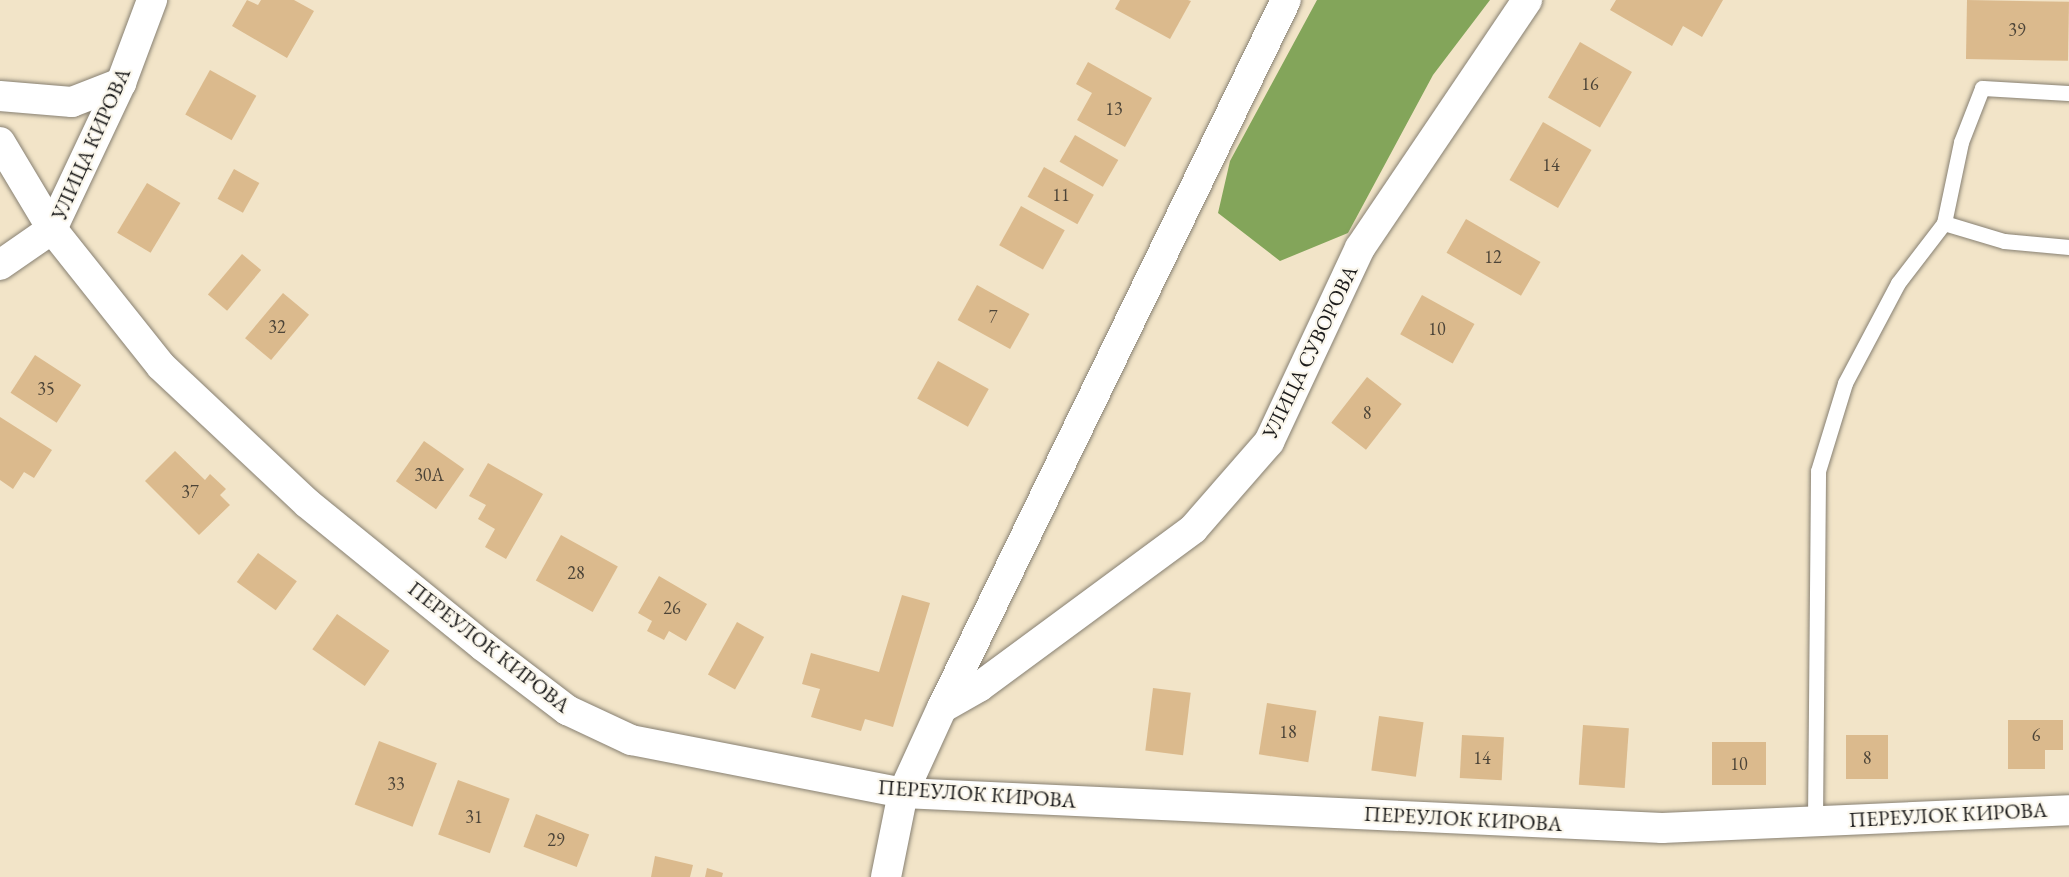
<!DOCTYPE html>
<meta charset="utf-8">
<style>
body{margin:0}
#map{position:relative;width:2069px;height:877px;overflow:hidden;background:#f2e4c8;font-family:"EB Garamond",serif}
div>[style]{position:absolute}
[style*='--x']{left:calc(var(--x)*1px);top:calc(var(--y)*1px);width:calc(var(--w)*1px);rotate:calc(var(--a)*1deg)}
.forest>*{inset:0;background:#83a55a}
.building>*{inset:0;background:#dbba8d;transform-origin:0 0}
.roads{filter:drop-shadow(0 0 2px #878072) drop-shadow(0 0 2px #878072)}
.service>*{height:15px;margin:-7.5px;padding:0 7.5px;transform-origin:7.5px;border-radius:7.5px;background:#fff}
.minor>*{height:30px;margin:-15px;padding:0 15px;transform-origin:15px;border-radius:15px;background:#fff}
span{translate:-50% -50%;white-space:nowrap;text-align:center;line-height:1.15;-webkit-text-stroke:4.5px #fbf7ec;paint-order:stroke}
.number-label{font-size:18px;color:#4c4438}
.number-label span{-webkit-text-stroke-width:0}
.street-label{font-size:21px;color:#1c1c1c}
</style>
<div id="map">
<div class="forest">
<div style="clip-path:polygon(1317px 0,1490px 0,1433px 75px,1348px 233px,1280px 261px,1218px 213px,1230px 161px)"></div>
</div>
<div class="building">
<div style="clip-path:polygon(247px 0,258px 5px,261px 0,294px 0,314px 11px,287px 58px,232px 26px)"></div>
<div style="clip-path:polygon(1120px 0,1188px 0,1191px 1px,1170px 39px,1115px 9px)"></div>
<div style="clip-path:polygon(1616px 0,1723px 0,1702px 37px,1683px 26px,1672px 46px,1610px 10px)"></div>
<div style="left:1967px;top:0;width:102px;height:59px;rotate:1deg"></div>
<div style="left:1580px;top:42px;width:60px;height:64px;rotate:30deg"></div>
<div style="clip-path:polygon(1088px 62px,1152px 98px,1125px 147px,1077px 120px,1092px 93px,1076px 84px)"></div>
<div style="left:210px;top:70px;width:53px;height:51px;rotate:29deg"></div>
<div style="left:1543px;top:122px;width:56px;height:67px;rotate:30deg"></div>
<div style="left:1075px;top:135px;width:50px;height:31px;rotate:30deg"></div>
<div style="left:1044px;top:167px;width:57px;height:34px;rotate:29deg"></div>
<div style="left:234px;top:169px;width:29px;height:34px;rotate:29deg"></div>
<div style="left:147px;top:183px;width:39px;height:58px;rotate:31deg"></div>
<div style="left:1021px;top:206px;width:50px;height:45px;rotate:29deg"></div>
<div style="left:1466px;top:219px;width:86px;height:39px;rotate:30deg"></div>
<div style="left:242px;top:254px;width:25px;height:53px;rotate:40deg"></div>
<div style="left:977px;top:285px;width:60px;height:40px;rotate:29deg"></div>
<div style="left:283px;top:293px;width:34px;height:59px;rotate:40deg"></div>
<div style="left:1422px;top:295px;width:60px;height:45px;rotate:29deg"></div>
<div style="left:35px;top:355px;width:55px;height:45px;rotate:33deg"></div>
<div style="left:938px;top:361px;width:58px;height:43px;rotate:29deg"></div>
<div style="left:1367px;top:377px;width:44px;height:58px;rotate:38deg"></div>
<div style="clip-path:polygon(0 417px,52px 450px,34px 478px,24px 472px,13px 489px,0 480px)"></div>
<div style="left:424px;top:441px;width:49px;height:49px;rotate:35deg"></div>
<div style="clip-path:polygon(175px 451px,205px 480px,210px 474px,226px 489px,220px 495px,230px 505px,199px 535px,145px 481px)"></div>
<div style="clip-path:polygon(488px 463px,543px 494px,506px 559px,485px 547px,495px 529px,478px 519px,486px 505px,469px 496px)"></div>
<div style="left:561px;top:535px;width:65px;height:52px;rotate:29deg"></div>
<div style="left:258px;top:553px;width:48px;height:36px;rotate:36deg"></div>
<div style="clip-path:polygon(659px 576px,707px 604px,686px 641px,669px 631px,664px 640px,647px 631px,652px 621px,638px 613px)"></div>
<div style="clip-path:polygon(902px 595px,930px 603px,893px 727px,865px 719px,861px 731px,811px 717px,820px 689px,802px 684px,811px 653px,879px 672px)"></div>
<div style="left:337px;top:614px;width:64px;height:43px;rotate:35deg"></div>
<div style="left:737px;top:622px;width:31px;height:60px;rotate:29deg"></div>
<div style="left:1153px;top:688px;width:38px;height:63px;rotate:7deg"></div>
<div style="left:1267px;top:703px;width:50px;height:52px;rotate:9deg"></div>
<div style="left:1379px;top:716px;width:45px;height:55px;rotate:8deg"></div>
<div style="clip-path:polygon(2008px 720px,2063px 720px,2063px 750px,2045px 750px,2045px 769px,2008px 769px)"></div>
<div style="left:1583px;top:725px;width:46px;height:60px;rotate:4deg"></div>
<div style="left:1462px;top:735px;width:42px;height:43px;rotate:3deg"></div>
<div style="left:1888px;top:735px;width:44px;height:42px;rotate:90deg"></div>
<div style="left:379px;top:741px;width:62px;height:68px;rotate:21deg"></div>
<div style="left:1766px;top:742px;width:43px;height:54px;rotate:90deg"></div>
<div style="left:458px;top:780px;width:55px;height:58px;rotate:20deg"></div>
<div style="left:536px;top:814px;width:57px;height:35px;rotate:21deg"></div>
<div style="clip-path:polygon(655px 856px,693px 865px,690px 877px,651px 877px)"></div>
<div style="clip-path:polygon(707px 868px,723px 873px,722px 877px,705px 877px)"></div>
</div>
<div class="roads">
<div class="service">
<div style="--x:1944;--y:223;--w:63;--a:16.7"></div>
<div style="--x:2004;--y:241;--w:65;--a:5.3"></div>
<div style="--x:1815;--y:821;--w:350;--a:-89.5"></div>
<div style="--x:1818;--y:471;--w:92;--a:-72.9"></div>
<div style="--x:1845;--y:383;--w:113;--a:-62.1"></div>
<div style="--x:1898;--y:283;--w:76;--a:-52.5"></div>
<div style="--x:1944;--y:223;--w:83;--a:-78.1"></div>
<div style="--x:1961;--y:142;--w:58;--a:-68.7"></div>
<div style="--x:1982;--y:88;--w:87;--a:3.3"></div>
</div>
<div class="minor">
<div style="--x:0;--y:96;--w:72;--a:4.8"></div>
<div style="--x:72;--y:102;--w:53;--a:-21.2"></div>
<div style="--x:0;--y:142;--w:101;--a:59.1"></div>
<div style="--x:52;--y:229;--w:175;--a:51.5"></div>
<div style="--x:161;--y:366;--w:200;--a:43.2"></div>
<div style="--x:307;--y:503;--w:227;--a:39.1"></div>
<div style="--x:483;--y:646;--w:106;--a:37.3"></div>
<div style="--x:567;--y:710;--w:71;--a:25.1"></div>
<div style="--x:631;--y:740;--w:277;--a:11"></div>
<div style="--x:903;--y:793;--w:760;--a:2.64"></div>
<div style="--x:1662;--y:828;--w:407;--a:-2.5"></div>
<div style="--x:0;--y:265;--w:63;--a:-34.7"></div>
<div style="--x:52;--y:229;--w:161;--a:-64.7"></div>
<div style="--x:121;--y:83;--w:89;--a:-69.5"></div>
<div style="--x:942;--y:708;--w:43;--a:-29.6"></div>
<div style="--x:979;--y:687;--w:266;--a:-36.4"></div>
<div style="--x:1193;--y:529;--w:116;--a:-48.9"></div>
<div style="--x:1269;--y:442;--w:214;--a:-64.9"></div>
<div style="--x:1360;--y:248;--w:299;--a:-56"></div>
<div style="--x:886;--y:877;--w:86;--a:-78.6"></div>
<div style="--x:903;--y:793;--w:94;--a:-65.4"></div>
<div style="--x:942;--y:708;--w:787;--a:-64.09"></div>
</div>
</div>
<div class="number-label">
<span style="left:2017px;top:30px">39</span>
<span style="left:1590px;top:84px">16</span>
<span style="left:1114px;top:109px">13</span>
<span style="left:1551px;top:165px">14</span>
<span style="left:1061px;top:195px">11</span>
<span style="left:1493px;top:257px">12</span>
<span style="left:993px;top:317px">7</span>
<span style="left:277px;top:327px">32</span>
<span style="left:1437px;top:329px">10</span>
<span style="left:46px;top:389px">35</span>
<span style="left:1367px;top:413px">8</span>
<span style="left:429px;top:475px">30А</span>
<span style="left:190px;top:492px">37</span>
<span style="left:576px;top:573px">28</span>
<span style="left:672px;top:608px">26</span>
<span style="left:1288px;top:732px">18</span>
<span style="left:2036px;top:735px">6</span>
<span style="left:1482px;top:758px">14</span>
<span style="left:1867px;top:758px">8</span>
<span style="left:1739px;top:764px">10</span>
<span style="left:396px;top:784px">33</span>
<span style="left:474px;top:817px">31</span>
<span style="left:556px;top:840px">29</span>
</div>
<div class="street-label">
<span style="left:91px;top:144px;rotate:-66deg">УЛИЦА КИРОВА</span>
<span style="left:1310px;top:352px;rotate:-64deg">УЛИЦА СУВОРОВА</span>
<span style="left:489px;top:647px;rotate:38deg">ПЕРЕУЛОК КИРОВА</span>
<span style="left:977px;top:794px;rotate:4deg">ПЕРЕУЛОК КИРОВА</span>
<span style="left:1948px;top:815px;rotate:-3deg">ПЕРЕУЛОК КИРОВА</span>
<span style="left:1463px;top:819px;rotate:3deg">ПЕРЕУЛОК КИРОВА</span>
</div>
</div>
